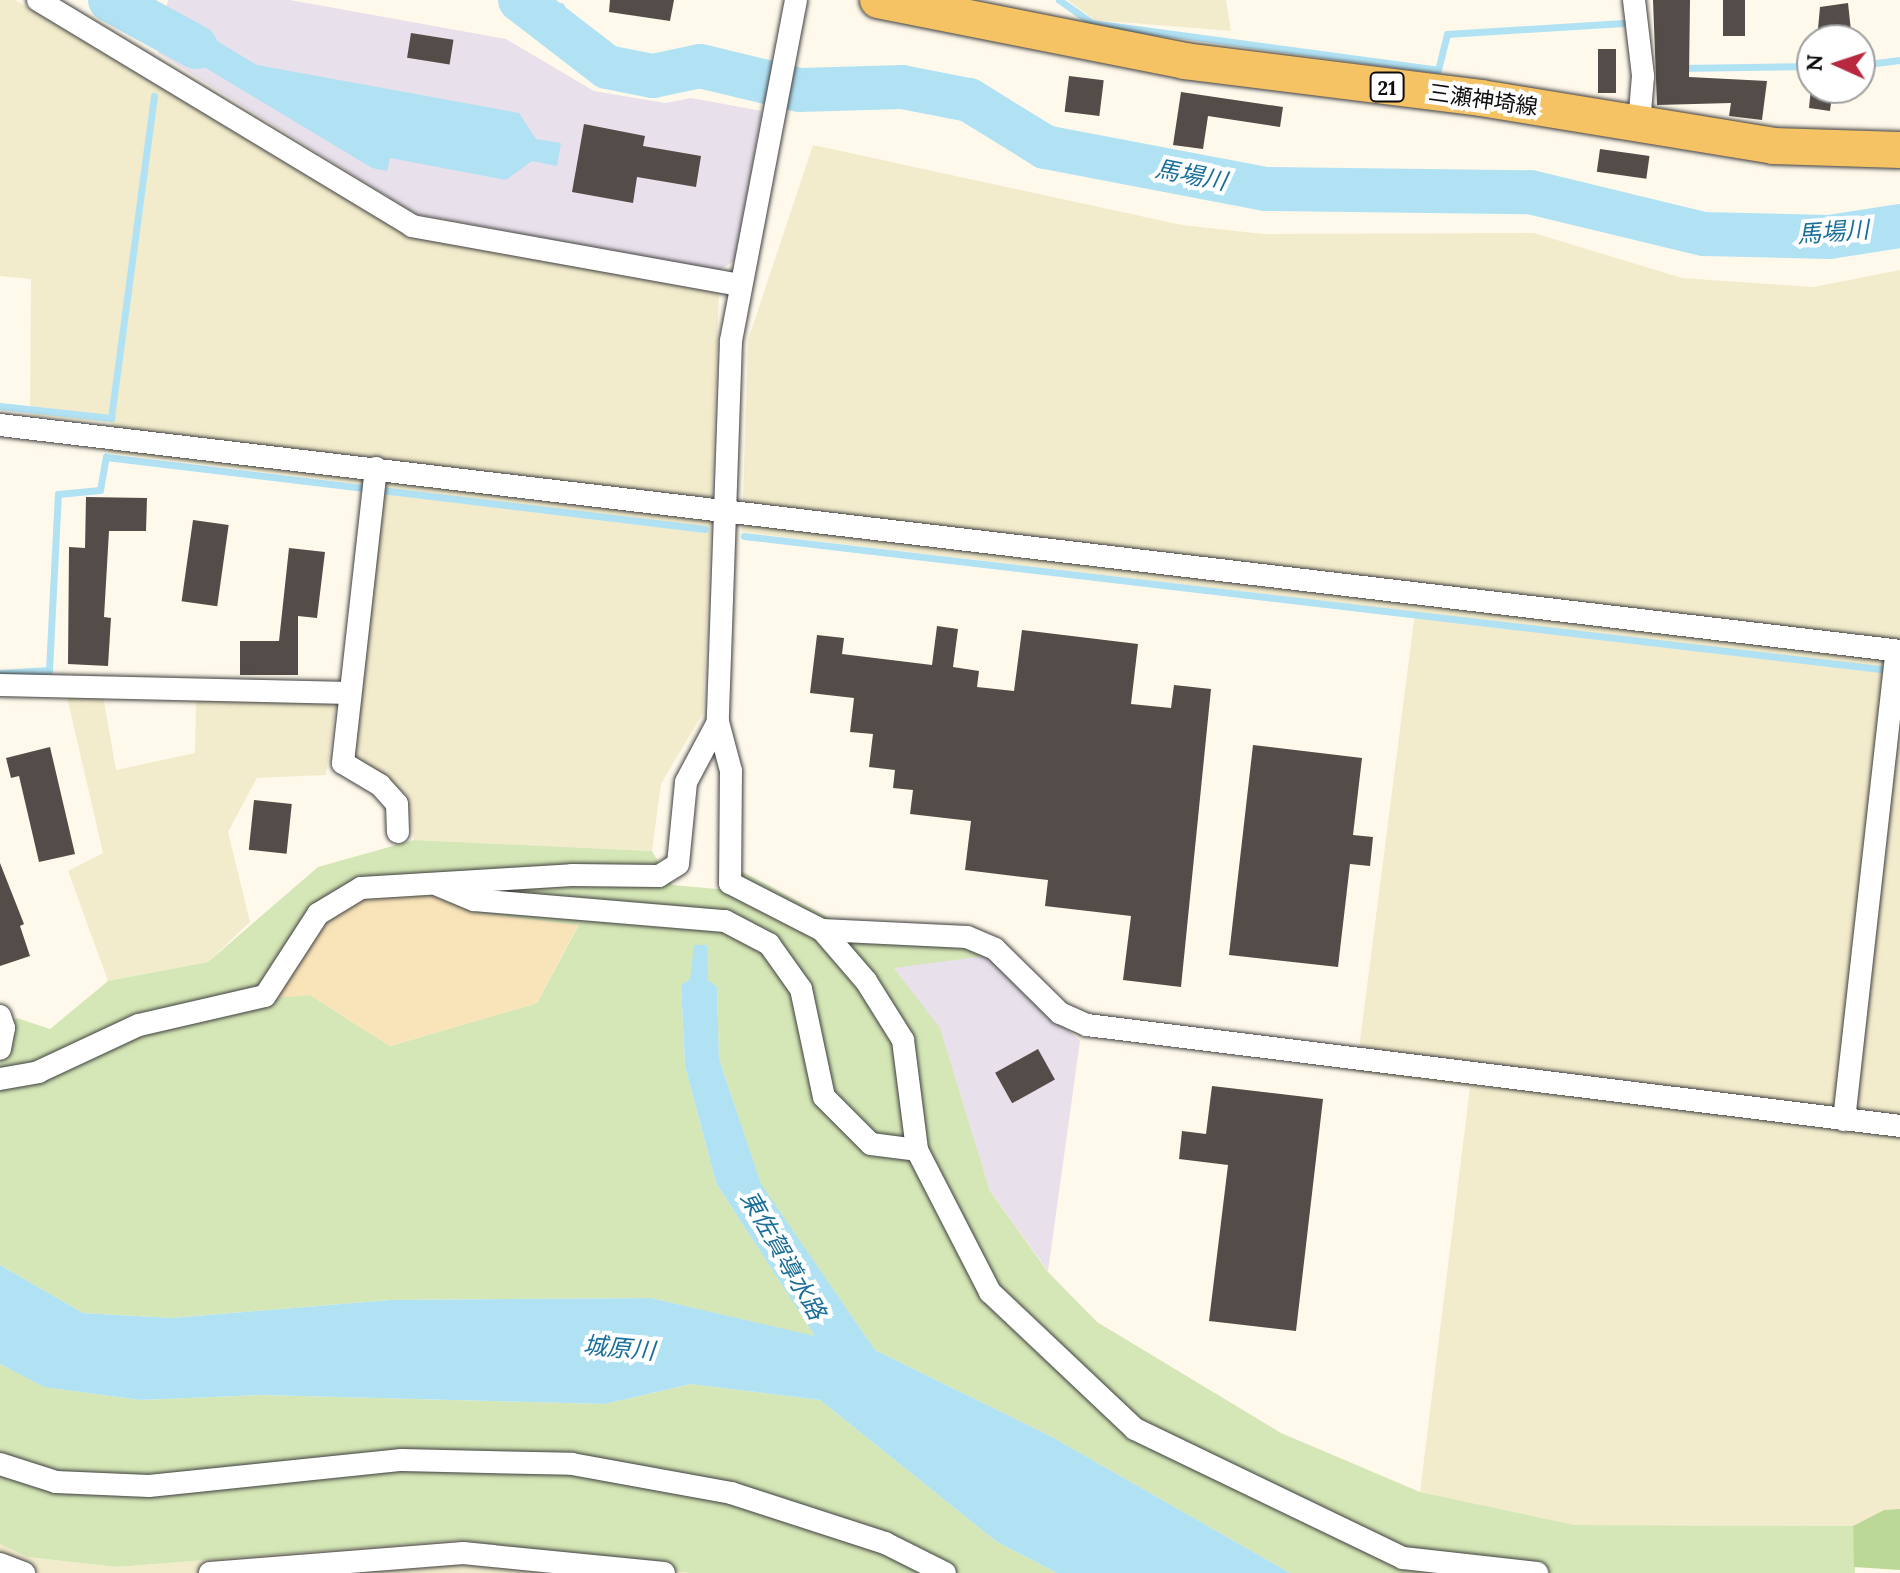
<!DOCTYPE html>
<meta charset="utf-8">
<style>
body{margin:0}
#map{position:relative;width:1900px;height:1573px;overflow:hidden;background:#fff9eb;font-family:Lora,"Noto Sans JP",serif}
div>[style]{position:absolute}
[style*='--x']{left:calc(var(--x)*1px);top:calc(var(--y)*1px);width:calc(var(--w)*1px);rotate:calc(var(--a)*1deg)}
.industrial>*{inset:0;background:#e8e0eb}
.farmland>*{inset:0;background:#f3eccc}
.green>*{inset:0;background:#d5e7b6}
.forest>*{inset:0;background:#bbd896}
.sand>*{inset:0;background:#f9e4b9}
.water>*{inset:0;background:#b1e2f4}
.stream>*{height:7px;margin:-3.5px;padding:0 3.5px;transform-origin:3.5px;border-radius:3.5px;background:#b1e2f4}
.river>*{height:44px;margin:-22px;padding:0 22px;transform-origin:22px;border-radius:22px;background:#b1e2f4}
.building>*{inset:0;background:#544c48;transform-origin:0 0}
.roads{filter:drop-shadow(0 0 2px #3f3f3f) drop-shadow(0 0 2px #3f3f3f)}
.street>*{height:22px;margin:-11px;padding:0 11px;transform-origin:11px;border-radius:11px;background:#fff}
.primary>*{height:36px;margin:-18px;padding:0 18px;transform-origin:18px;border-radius:18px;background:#f5c264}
span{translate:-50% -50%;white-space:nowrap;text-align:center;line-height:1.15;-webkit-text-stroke:8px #fff;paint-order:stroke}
.shield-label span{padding:2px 6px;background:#fff;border:2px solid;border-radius:6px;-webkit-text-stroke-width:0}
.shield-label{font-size:20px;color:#0c0c0c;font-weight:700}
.street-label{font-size:22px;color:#0c0c0c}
.water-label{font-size:24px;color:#196f9a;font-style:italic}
.north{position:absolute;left:1796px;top:24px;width:80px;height:80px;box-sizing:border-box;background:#fff;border:2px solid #9e9e9e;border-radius:50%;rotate:273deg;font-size:22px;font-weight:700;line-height:32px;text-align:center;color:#0c0c0c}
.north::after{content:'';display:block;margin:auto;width:28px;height:36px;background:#b8283e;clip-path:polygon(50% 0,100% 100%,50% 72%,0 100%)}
</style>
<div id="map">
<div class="industrial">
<div style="clip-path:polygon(168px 0,290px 0,506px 39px,594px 91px,665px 103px,691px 98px,762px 111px,735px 260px,720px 270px,416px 214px,158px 53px)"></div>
<div style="clip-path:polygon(985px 956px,1080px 1041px,1048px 1271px,990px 1191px,940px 1029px,893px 967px)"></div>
</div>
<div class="farmland">
<div style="clip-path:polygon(0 0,15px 0,407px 236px,719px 291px,703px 713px,661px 784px,652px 851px,414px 840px,406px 794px,350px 755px,384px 487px,108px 453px,111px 423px,30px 415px,31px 279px,0 276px)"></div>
<div style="clip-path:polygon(1067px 0,1226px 0,1231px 31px,1095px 20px)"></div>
<div style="clip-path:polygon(813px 145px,1182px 225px,1263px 234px,1534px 233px,1682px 278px,1813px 287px,1900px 270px,1900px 1509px,1884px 1510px,1853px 1526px,1575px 1525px,1420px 1492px,1470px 1087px,1356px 1072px,1415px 612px,742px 532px,748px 340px)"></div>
<div style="clip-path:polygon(103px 696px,116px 770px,195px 753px,196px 700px,336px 702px,326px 775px,257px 778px,228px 832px,250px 922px,208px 962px,108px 981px,68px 871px,103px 853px,67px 697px)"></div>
<div style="clip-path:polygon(460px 1540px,690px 1573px,0 1573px,0 1544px,27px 1557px,117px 1567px)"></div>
</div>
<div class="green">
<div style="clip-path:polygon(evenodd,414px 840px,652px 851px,672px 885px,729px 890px,743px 872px,837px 922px,983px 932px,985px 956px,894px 968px,940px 1028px,990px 1191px,1048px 1272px,1097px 1322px,1281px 1433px,1420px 1492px,1575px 1525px,1853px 1526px,1855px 1573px,1290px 1573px,1052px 1437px,875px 1350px,761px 1185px,719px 1059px,717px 987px,690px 979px,681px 985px,685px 1066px,716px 1183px,816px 1337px,651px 1298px,390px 1300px,172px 1318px,83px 1313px,0 1265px,0 1031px,17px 1018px,50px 1029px,108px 981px,208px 962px,318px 867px,414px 840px,429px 894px,471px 912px,578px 926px,537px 1003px,390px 1046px,310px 995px,429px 894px)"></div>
<div style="clip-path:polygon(0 1364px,45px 1387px,140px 1400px,262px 1395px,605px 1404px,691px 1384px,820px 1400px,997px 1542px,1057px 1573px,690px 1573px,460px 1540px,117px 1567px,27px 1557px,0 1544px)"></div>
</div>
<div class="forest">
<div style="clip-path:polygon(1900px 1509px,1900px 1570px,1854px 1567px,1853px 1526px,1884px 1510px)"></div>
</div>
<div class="sand">
<div style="clip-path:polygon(429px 894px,471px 912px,578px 925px,537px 1003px,390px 1046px,310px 995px,276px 998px,329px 917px,358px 900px)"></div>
</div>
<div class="water">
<div style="clip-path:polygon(159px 6px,257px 65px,519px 113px,536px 139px,561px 143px,557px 166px,532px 161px,506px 180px,390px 158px,387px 171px,372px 168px,136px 26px)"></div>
<div style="clip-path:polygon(694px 945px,707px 945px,708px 980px,717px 987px,719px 1059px,761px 1184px,875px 1350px,1052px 1437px,1290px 1573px,1057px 1573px,997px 1542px,820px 1400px,691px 1384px,605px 1404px,262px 1395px,140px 1400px,44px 1387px,0 1364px,0 1265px,83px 1313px,172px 1318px,390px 1300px,651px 1298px,815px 1336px,716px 1183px,685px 1066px,681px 985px,690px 979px)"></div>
</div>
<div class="stream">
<div style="--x:1059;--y:0;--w:40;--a:34.9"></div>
<div style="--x:1092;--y:23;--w:349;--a:7.7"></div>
<div style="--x:1438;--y:70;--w:37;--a:-76"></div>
<div style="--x:1447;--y:34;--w:177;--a:-3.6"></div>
<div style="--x:543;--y:17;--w:21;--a:-31"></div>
<div style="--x:1860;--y:65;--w:40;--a:-7.1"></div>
<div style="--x:1680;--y:68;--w:132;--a:-0.9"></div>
<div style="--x:0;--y:406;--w:112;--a:6.2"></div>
<div style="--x:111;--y:418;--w:325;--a:-82.4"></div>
<div style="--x:744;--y:536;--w:1144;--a:6.68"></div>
<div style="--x:0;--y:673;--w:49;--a:-3.5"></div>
<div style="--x:49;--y:670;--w:176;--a:-87.1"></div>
<div style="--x:58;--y:494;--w:42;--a:-5.4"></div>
<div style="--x:100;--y:490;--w:34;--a:-80"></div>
<div style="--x:106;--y:457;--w:603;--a:6.85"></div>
</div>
<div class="river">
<div style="--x:110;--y:0;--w:98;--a:28.7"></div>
<div style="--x:520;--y:0;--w:110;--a:37.6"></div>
<div style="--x:607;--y:67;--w:47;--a:11.1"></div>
<div style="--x:653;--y:76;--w:48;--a:-12"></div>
<div style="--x:700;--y:66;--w:102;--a:13.6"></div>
<div style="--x:799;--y:90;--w:103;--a:-1.7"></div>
<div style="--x:902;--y:87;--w:68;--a:11"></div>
<div style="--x:969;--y:100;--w:89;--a:31.7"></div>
<div style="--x:1045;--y:147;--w:225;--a:10.8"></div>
<div style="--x:1266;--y:189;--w:264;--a:0.7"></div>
<div style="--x:1530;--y:192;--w:179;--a:13.6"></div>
<div style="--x:1704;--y:234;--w:125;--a:1.4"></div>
<div style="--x:1829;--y:237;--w:72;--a:-8.8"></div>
</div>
<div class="building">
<div style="clip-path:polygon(610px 0,674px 0,670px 21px,609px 12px)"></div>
<div style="clip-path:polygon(1653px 0,1690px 0,1689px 77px,1767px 81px,1762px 120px,1729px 116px,1731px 103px,1657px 105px)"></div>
<div style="left:1723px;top:0;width:22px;height:36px"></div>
<div style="clip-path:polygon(1848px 3px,1852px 40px,1817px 40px,1820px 7px)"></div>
<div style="left:411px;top:33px;width:43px;height:25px;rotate:9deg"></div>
<div style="left:1598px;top:49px;width:18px;height:44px"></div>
<div style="left:1069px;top:76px;width:35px;height:36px;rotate:7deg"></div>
<div style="clip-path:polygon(1811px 88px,1833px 88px,1830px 111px,1809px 108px)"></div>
<div style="clip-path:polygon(1181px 92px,1283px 107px,1280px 127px,1208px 116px,1203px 149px,1173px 145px)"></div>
<div style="clip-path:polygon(584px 124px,645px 136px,643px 146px,701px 156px,696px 187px,637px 177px,633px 203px,572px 192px)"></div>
<div style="left:1600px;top:149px;width:50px;height:23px;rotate:8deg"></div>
<div style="clip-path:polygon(86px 497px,147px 498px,146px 531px,109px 531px,104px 617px,111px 618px,108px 666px,68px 664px,69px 547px,85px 548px)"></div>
<div style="left:193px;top:520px;width:36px;height:82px;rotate:8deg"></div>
<div style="clip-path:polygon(289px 548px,325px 552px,317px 618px,298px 616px,298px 675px,240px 675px,240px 641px,279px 641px)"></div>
<div style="clip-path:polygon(937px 626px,958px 629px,953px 667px,979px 671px,977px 687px,1014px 691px,1022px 630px,1138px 644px,1131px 704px,1171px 708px,1174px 685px,1211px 689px,1181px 987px,1123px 980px,1131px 916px,1045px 906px,1048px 880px,965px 870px,971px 821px,910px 814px,913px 790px,893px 788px,895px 770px,869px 767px,873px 734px,850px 732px,854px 698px,810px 693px,817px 635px,844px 638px,842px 654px,932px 665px)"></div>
<div style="clip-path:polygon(1253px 745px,1362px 758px,1353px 835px,1373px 837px,1370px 866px,1350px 864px,1338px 967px,1229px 955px)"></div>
<div style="clip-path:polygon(50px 747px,75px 854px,39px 862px,19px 776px,11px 778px,6px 758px)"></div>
<div style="left:254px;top:800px;width:38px;height:50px;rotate:6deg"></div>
<div style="clip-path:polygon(0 863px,24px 924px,20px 926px,30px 956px,0 966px)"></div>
<div style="left:1038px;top:1049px;width:35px;height:49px;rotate:61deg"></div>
<div style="clip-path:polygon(1212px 1086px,1323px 1099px,1296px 1331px,1209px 1321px,1228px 1165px,1179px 1159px,1182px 1131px,1206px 1134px)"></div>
</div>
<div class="roads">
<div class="street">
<div style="--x:38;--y:0;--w:437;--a:31.1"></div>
<div style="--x:412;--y:226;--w:334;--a:10.2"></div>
<div style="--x:796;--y:0;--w:347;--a:100.8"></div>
<div style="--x:731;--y:341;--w:381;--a:92"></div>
<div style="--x:718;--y:722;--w:51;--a:75.1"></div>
<div style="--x:731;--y:771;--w:112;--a:90.5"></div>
<div style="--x:730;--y:883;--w:103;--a:27.1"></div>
<div style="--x:822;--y:930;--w:67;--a:49.2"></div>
<div style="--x:866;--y:981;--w:70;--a:57.9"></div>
<div style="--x:903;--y:1040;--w:111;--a:82.7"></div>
<div style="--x:917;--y:1150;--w:160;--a:62.8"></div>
<div style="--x:990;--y:1292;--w:199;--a:43.4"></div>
<div style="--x:1135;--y:1429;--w:297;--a:25.7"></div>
<div style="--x:1403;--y:1558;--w:135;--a:6.4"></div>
<div style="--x:1634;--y:0;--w:77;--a:83.2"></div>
<div style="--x:1643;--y:76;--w:48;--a:94.8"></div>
<div style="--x:0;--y:425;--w:1913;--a:6.78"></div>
<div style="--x:376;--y:468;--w:297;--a:96.4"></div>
<div style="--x:343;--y:763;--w:43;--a:30.7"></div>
<div style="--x:380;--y:785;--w:25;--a:48"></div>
<div style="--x:397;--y:804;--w:28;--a:88"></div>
<div style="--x:0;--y:685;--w:350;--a:1.3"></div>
<div style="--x:438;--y:885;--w:39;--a:23"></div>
<div style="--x:474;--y:900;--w:252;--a:4.8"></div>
<div style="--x:725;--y:921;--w:50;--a:27.6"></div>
<div style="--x:769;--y:944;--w:55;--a:54.6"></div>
<div style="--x:801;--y:989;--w:110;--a:78"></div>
<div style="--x:824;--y:1097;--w:66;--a:45"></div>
<div style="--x:871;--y:1144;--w:46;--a:7.4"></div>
<div style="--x:822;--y:930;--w:145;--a:2.8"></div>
<div style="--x:967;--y:937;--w:30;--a:23"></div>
<div style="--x:995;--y:949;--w:91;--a:44.6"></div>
<div style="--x:1060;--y:1013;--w:30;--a:24"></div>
<div style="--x:1087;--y:1025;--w:819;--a:7.08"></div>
<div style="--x:0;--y:1016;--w:13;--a:72"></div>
<div style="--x:4;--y:1028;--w:21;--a:101"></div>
<div style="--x:0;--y:1079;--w:39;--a:-10"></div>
<div style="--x:38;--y:1072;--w:111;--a:-25"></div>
<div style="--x:139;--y:1025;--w:129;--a:-13"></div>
<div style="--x:265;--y:996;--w:98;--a:-57.1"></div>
<div style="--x:318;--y:914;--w:50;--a:-31.2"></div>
<div style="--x:361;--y:888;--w:211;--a:-3.5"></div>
<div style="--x:572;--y:875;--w:87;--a:0.7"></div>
<div style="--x:659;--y:876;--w:22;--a:-32"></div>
<div style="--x:678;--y:864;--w:82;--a:-84.4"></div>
<div style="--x:686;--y:782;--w:68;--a:-61.9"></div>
<div style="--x:1844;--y:1120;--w:472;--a:-83.6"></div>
<div style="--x:0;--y:1464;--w:59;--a:17.8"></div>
<div style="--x:56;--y:1482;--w:93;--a:2.5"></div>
<div style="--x:149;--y:1486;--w:254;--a:-5.9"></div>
<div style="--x:402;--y:1460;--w:170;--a:1.3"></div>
<div style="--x:572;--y:1464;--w:162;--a:10.3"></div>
<div style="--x:731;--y:1493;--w:162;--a:18"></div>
<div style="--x:885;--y:1543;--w:67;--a:26.6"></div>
<div style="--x:0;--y:1564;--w:26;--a:21"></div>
<div style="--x:210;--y:1573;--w:254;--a:-4.5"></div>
<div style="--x:463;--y:1553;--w:202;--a:5.7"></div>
</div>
<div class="primary">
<div style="--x:878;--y:0;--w:313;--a:11.2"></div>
<div style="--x:1185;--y:61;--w:298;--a:7.1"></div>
<div style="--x:1481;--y:98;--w:296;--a:9.3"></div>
<div style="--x:1773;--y:146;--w:127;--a:1.8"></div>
</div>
</div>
<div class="shield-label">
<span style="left:1387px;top:87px">21</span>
</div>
<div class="street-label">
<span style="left:1483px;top:100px;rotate:8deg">三瀬神埼線</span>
</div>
<div class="water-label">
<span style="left:1191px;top:175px;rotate:11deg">馬場川</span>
<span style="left:1833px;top:232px;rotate:-4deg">馬場川</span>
<span style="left:783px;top:1255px;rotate:60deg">東佐賀導水路</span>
<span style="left:619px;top:1348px;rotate:5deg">城原川</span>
</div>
<div class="north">N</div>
</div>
